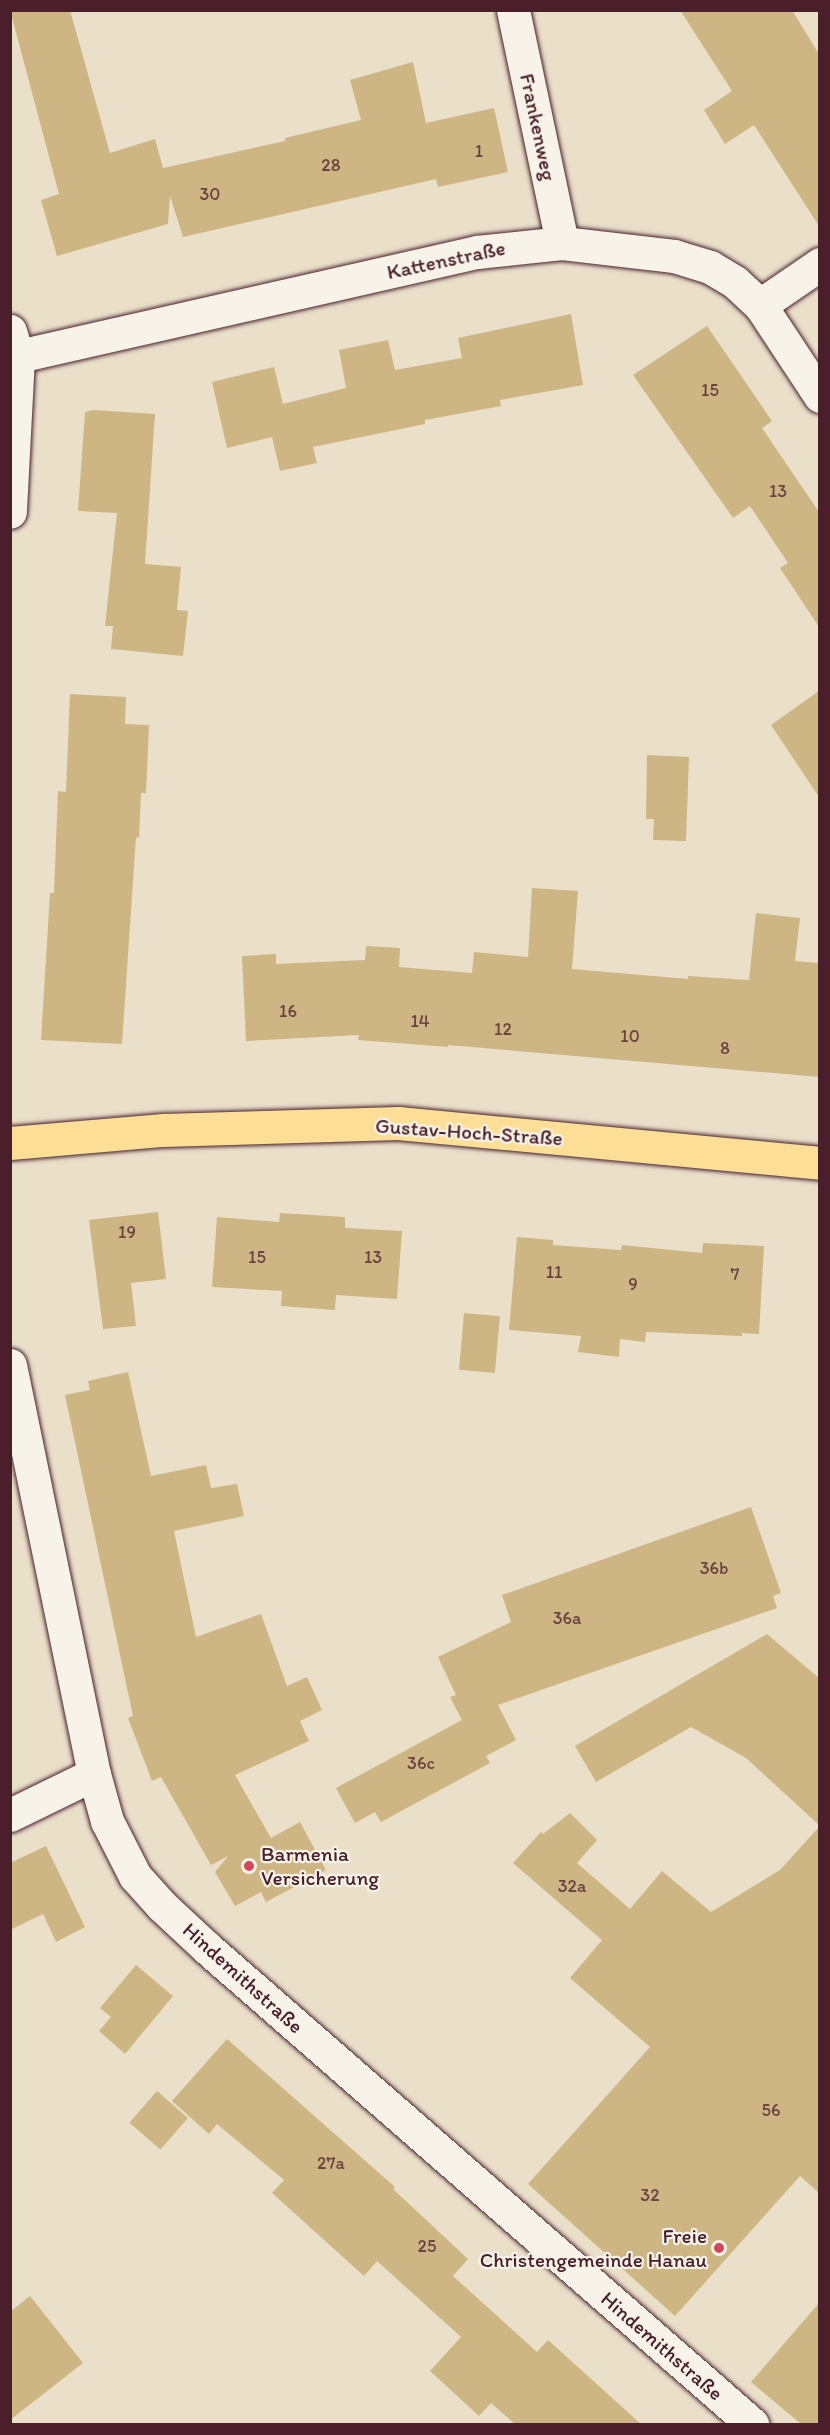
<!DOCTYPE html>
<meta charset="utf-8">
<style>
body{margin:0}
#map{position:relative;width:830px;height:2435px;overflow:hidden;background:#eae0ca;font-family:Itim,sans-serif}
div>[style]{position:absolute}
[style*='--x']{left:calc(var(--x)*1px);top:calc(var(--y)*1px);width:calc(var(--w)*1px);rotate:calc(var(--a)*1deg)}
.building>*{inset:0;background:#cdb584;transform-origin:0 0}
.roads{filter:drop-shadow(0 0 2px #4a1f2b) drop-shadow(0 0 2px #4a1f2b)}
.minor>*{height:33px;margin:-16.5px;padding:0 16.5px;transform-origin:16.5px;border-radius:16.5px;background:#f7f3e8}
.major>*{height:33px;margin:-16.5px;padding:0 16.5px;transform-origin:16.5px;border-radius:16.5px;background:#fcde96}
.dots>*{width:16px;height:16px;translate:-50% -50%;box-sizing:border-box;border:3px solid #f7f3e8;border-radius:50%}
span{translate:-50% -50%;white-space:nowrap;text-align:center;line-height:1.15;-webkit-text-stroke:4.5px #f7f3e8;paint-order:stroke}
.number-label{font-size:18px;color:#6b4441}
.number-label span{-webkit-text-stroke-width:0}
.street-label{font-size:21px;color:#4a1f2b}
.poi-label{font-size:21px;color:#4a1f2b}
.left{translate:0 -50%;text-align:left}
.right{translate:-100% -50%;text-align:right}
.frame{position:absolute;inset:0;border:12px solid #4a1f2b;pointer-events:none}
</style>
<div id="map">
<div class="building">
<div style="clip-path:polygon(10px 10px,70px 10px,110px 153px,155px 139px,163px 168px,285px 141px,285px 138px,361px 120px,350px 80px,413px 62px,426px 123px,494px 108px,508px 172px,438px 187px,436px 179px,183px 237px,170px 196px,168px 224px,57px 256px,41px 200px,59px 194px)"></div>
<div style="clip-path:polygon(680px 10px,792px 10px,819px 54px,819px 226px,754px 125px,725px 144px,704px 110px,732px 91px)"></div>
<div style="clip-path:polygon(571px 314px,583px 385px,500px 400px,501px 406px,425px 420px,425px 424px,313px 447px,317px 463px,280px 471px,272px 437px,227px 448px,212px 382px,274px 367px,283px 404px,346px 388px,339px 350px,388px 340px,395px 370px,462px 358px,458px 338px)"></div>
<div style="clip-path:polygon(707px 326px,772px 421px,762px 428px,819px 512px,819px 627px,780px 568px,788px 563px,750px 506px,733px 518px,633px 375px)"></div>
<div style="clip-path:polygon(93px 410px,155px 414px,145px 564px,181px 567px,177px 610px,188px 611px,183px 656px,111px 649px,113px 626px,105px 626px,117px 513px,78px 511px,85px 412px)"></div>
<div style="clip-path:polygon(819px 691px,819px 797px,771px 725px)"></div>
<div style="clip-path:polygon(70px 694px,126px 697px,125px 724px,149px 725px,146px 793px,141px 793px,139px 838px,136px 837px,122px 1044px,41px 1040px,50px 893px,54px 893px,58px 791px,66px 792px)"></div>
<div style="clip-path:polygon(647px 755px,689px 757px,686px 841px,653px 840px,654px 819px,646px 819px)"></div>
<div style="clip-path:polygon(532px 888px,578px 891px,572px 969px,688px 979px,688px 976px,749px 980px,756px 913px,800px 918px,795px 961px,819px 963px,819px 1077px,448px 1045px,448px 1047px,358px 1040px,359px 1035px,246px 1041px,242px 956px,276px 954px,276px 964px,365px 960px,366px 946px,400px 948px,399px 967px,472px 973px,474px 952px,528px 957px)"></div>
<div style="clip-path:polygon(158px 1212px,166px 1279px,131px 1283px,136px 1326px,103px 1329px,89px 1220px)"></div>
<div style="clip-path:polygon(280px 1213px,345px 1217px,345px 1228px,402px 1231px,397px 1299px,336px 1295px,335px 1310px,281px 1306px,282px 1291px,212px 1287px,217px 1217px,279px 1222px)"></div>
<div style="clip-path:polygon(517px 1237px,553px 1240px,553px 1245px,621px 1250px,622px 1245px,702px 1253px,703px 1243px,764px 1246px,759px 1334px,742px 1333px,742px 1336px,646px 1332px,645px 1342px,620px 1339px,619px 1357px,578px 1352px,581px 1336px,509px 1330px)"></div>
<div style="left:464px;top:1313px;width:36px;height:57px;rotate:5deg"></div>
<div style="clip-path:polygon(128px 1372px,151px 1476px,206px 1465px,211px 1488px,237px 1484px,244px 1516px,174px 1531px,196px 1637px,261px 1614px,287px 1686px,307px 1677px,322px 1710px,300px 1721px,309px 1741px,235px 1775px,271px 1838px,300px 1822px,326px 1870px,266px 1902px,261px 1892px,235px 1906px,215px 1872px,228px 1856px,211px 1865px,161px 1777px,152px 1781px,128px 1718px,133px 1716px,65px 1395px,90px 1390px,88px 1381px)"></div>
<div style="clip-path:polygon(751px 1507px,781px 1593px,773px 1596px,777px 1608px,498px 1705px,516px 1740px,486px 1756px,490px 1763px,381px 1822px,375px 1812px,355px 1823px,336px 1788px,462px 1720px,450px 1697px,456px 1695px,438px 1657px,511px 1622px,502px 1595px)"></div>
<div style="clip-path:polygon(767px 1634px,819px 1678px,819px 1825px,746px 1758px,691px 1727px,596px 1782px,575px 1746px)"></div>
<div style="clip-path:polygon(570px 1813px,597px 1840px,577px 1863px,630px 1909px,662px 1871px,711px 1912px,780px 1870px,819px 1827px,819px 2193px,800px 2176px,675px 2316px,528px 2184px,650px 2047px,570px 1978px,602px 1940px,513px 1863px,541px 1832px,543px 1834px)"></div>
<div style="clip-path:polygon(46px 1846px,85px 1927px,56px 1942px,43px 1914px,10px 1930px,10px 1863px)"></div>
<div style="clip-path:polygon(136px 1965px,173px 1996px,125px 2054px,99px 2031px,111px 2017px,100px 2008px)"></div>
<div style="clip-path:polygon(227px 2039px,395px 2187px,393px 2189px,468px 2259px,453px 2276px,537px 2352px,548px 2340px,641px 2424px,515px 2424px,491px 2403px,479px 2416px,430px 2371px,461px 2337px,377px 2261px,364px 2276px,272px 2193px,284px 2180px,217px 2124px,209px 2134px,172px 2101px)"></div>
<div style="left:157px;top:2091px;width:41px;height:42px;rotate:41deg"></div>
<div style="clip-path:polygon(30px 2296px,83px 2363px,10px 2420px,10px 2312px)"></div>
<div style="clip-path:polygon(819px 2303px,819px 2424px,801px 2424px,751px 2382px)"></div>
</div>
<div class="roads">
<div class="minor">
<div style="--x:513;--y:10;--w:238;--a:78.1"></div>
<div style="--x:760;--y:305;--w:73;--a:-34.3"></div>
<div style="--x:10;--y:331;--w:27;--a:73"></div>
<div style="--x:18;--y:357;--w:155;--a:93"></div>
<div style="--x:10;--y:358;--w:479;--a:-12.8"></div>
<div style="--x:477;--y:252;--w:85;--a:-6"></div>
<div style="--x:562;--y:243;--w:113;--a:6.6"></div>
<div style="--x:674;--y:256;--w:38;--a:17"></div>
<div style="--x:710;--y:267;--w:29;--a:31"></div>
<div style="--x:735;--y:282;--w:34;--a:43"></div>
<div style="--x:760;--y:305;--w:109;--a:56.6"></div>
<div style="--x:10;--y:1365;--w:418;--a:78.4"></div>
<div style="--x:94;--y:1774;--w:49;--a:74.5"></div>
<div style="--x:107;--y:1821;--w:62;--a:63"></div>
<div style="--x:135;--y:1876;--w:40;--a:48"></div>
<div style="--x:162;--y:1906;--w:62;--a:43"></div>
<div style="--x:207;--y:1948;--w:724;--a:41.13"></div>
<div style="--x:10;--y:1815;--w:93;--a:-26"></div>
</div>
<div class="major">
<div style="--x:10;--y:1143;--w:154;--a:-4.9"></div>
<div style="--x:163;--y:1130;--w:235;--a:-1.7"></div>
<div style="--x:398;--y:1123;--w:424;--a:5.4"></div>
</div>
</div>
<div class="dots">
<div style="left:249px;top:1866px;background:#d1495b"></div>
<div style="left:719px;top:2248px;background:#d1495b"></div>
</div>
<div class="number-label">
<span style="left:479px;top:151px">1</span>
<span style="left:331px;top:165px">28</span>
<span style="left:210px;top:194px">30</span>
<span style="left:710px;top:390px">15</span>
<span style="left:778px;top:491px">13</span>
<span style="left:288px;top:1011px">16</span>
<span style="left:420px;top:1021px">14</span>
<span style="left:503px;top:1029px">12</span>
<span style="left:630px;top:1036px">10</span>
<span style="left:725px;top:1048px">8</span>
<span style="left:127px;top:1232px">19</span>
<span style="left:257px;top:1257px">15</span>
<span style="left:373px;top:1257px">13</span>
<span style="left:554px;top:1272px">11</span>
<span style="left:735px;top:1274px">7</span>
<span style="left:633px;top:1284px">9</span>
<span style="left:714px;top:1568px">36b</span>
<span style="left:567px;top:1618px">36a</span>
<span style="left:421px;top:1763px">36c</span>
<span style="left:572px;top:1886px">32a</span>
<span style="left:771px;top:2110px">56</span>
<span style="left:331px;top:2163px">27a</span>
<span style="left:650px;top:2195px">32</span>
<span style="left:427px;top:2246px">25</span>
</div>
<div class="street-label">
<span style="left:538px;top:127px;rotate:78deg">Frankenweg</span>
<span style="left:446px;top:260px;rotate:-12deg">Kattenstraße</span>
<span style="left:469px;top:1132px;rotate:4deg">Gustav-Hoch-Straße</span>
<span style="left:243px;top:1978px;rotate:42deg">Hindemithstraße</span>
<span style="left:662px;top:2346px;rotate:41deg">Hindemithstraße</span>
</div>
<div class="poi-label">
<span class="left" style="left:261px;top:1866px">Barmenia<br>Versicherung</span>
<span class="right" style="left:707px;top:2248px">Freie<br>Christengemeinde Hanau</span>
</div>
<div class="frame"></div>
</div>
